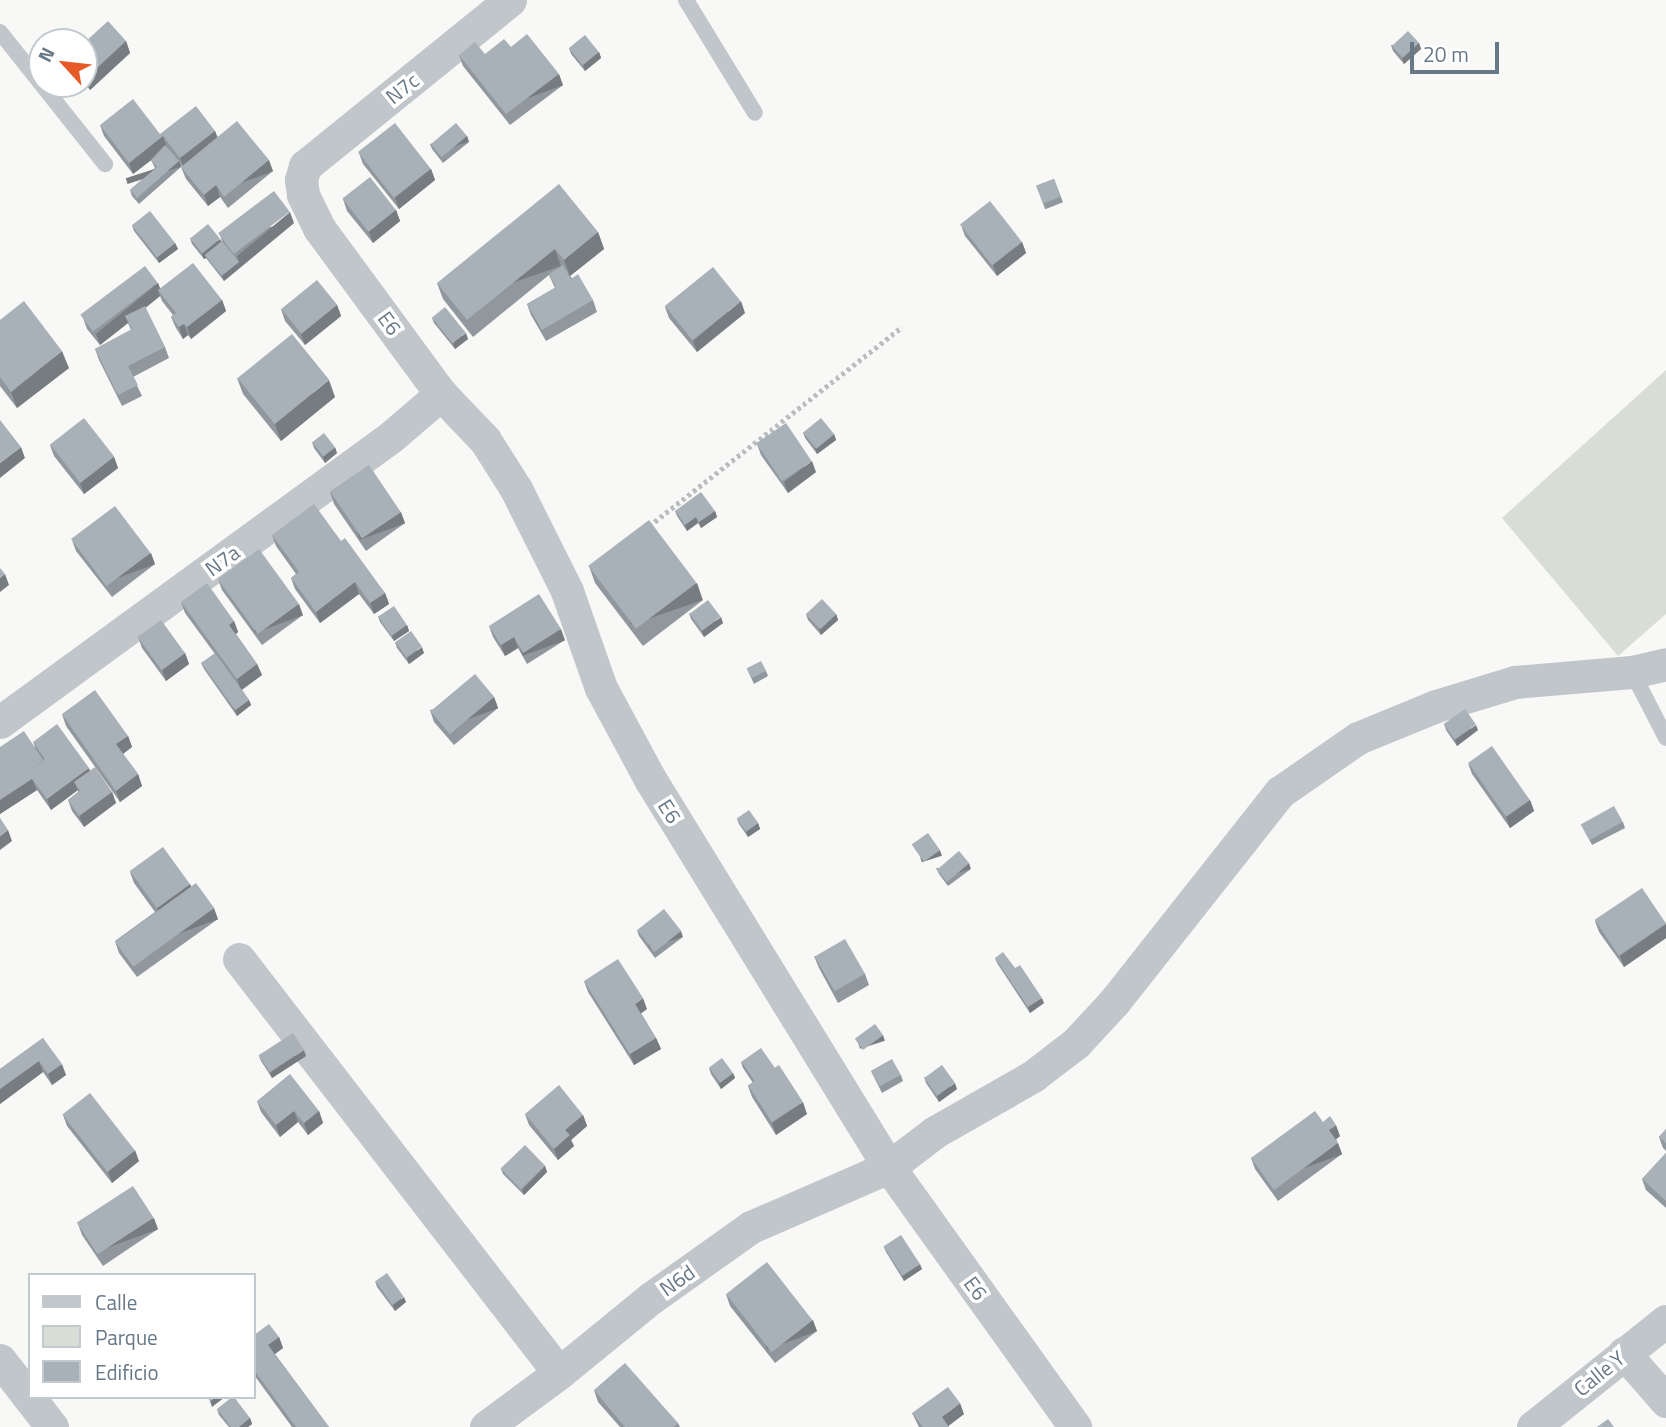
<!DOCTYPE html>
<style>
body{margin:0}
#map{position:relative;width:1666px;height:1427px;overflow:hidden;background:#f8f8f6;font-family:"Titillium Web",sans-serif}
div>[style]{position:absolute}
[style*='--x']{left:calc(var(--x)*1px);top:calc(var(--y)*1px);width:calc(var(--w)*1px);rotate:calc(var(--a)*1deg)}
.green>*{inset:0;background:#d8ddd5}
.path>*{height:4.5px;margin-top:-2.25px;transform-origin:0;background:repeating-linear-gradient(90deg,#b9bdc0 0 3.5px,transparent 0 7px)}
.service>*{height:16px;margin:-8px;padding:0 8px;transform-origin:8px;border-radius:8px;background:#c1c6ca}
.minor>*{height:33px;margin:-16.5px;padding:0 16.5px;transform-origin:16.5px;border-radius:16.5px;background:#c1c6ca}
.wall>*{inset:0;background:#90989d;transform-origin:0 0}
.shaded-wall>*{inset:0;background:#767c80;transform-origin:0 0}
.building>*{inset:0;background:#a8b1b7;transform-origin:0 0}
span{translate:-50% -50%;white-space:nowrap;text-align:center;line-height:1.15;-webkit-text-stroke:7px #fff;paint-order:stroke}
.street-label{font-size:21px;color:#677887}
.legend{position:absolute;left:28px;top:1273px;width:228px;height:126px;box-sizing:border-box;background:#fff;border:2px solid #c2c9cf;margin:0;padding:9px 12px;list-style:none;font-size:21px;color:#677887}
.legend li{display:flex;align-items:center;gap:14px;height:35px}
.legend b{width:35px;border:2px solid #c2c9cf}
.north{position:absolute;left:28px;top:28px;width:70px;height:70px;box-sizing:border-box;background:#fff;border:2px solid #c2c9cf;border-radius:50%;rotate:297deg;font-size:19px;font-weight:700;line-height:28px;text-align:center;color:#677887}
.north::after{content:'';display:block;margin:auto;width:24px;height:32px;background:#e75927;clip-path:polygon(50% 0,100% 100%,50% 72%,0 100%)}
.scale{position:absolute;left:1410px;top:42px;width:89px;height:32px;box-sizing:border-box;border:4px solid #677887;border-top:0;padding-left:9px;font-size:21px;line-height:24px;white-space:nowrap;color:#677887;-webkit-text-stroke:5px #fff;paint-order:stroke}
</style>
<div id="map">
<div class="green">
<div style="clip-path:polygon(1666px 370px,1666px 614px,1618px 656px,1502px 518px)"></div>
</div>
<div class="path">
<div style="--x:649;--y:526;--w:322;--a:-38.2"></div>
</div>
<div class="service">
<div style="--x:686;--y:0;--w:132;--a:58.6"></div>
<div style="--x:0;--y:32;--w:169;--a:51.5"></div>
<div style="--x:1632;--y:672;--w:74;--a:62.7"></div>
</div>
<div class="minor">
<div style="--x:510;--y:0;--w:264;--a:141"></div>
<div style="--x:305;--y:166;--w:15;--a:106"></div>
<div style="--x:301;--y:180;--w:15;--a:82"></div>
<div style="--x:303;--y:195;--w:37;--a:64"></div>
<div style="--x:319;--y:228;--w:206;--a:53.7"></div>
<div style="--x:441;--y:394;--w:64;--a:46.3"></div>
<div style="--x:485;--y:440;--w:58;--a:57.7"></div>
<div style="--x:516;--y:489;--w:114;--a:63.4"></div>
<div style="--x:567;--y:591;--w:103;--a:70.7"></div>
<div style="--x:601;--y:688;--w:103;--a:61.7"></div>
<div style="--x:650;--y:779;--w:456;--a:58.4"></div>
<div style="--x:889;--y:1167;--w:320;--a:54.4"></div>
<div style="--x:0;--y:722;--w:485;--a:-36.1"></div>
<div style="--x:392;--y:436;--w:65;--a:-40.6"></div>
<div style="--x:239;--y:959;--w:523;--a:52.3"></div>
<div style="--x:1624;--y:1353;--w:64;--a:48.8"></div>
<div style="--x:0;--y:1360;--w:85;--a:52.2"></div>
<div style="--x:486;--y:1427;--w:91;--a:-36.5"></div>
<div style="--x:559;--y:1373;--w:119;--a:-39.2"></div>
<div style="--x:651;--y:1298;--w:123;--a:-35.4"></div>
<div style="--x:751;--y:1227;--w:150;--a:-23.5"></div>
<div style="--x:889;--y:1167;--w:58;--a:-37.3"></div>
<div style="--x:935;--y:1132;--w:113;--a:-29.7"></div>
<div style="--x:1033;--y:1076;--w:54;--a:-37.5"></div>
<div style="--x:1076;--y:1043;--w:56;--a:-47.2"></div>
<div style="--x:1114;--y:1002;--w:268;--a:-51.7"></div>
<div style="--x:1280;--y:792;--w:95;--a:-34.7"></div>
<div style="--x:1358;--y:738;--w:84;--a:-22.3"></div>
<div style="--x:1436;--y:706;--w:83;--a:-16.9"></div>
<div style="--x:1515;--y:682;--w:117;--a:-4.9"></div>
<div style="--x:1632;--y:672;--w:35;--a:-13"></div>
<div style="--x:1533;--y:1427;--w:170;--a:-38.6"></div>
</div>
<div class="wall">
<div style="clip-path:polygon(126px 41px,130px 53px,90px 90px,84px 83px,84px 43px)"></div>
<div style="clip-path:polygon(1419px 43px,1421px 49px,1404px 64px,1393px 51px,1391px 45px)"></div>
<div style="clip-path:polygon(511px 47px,563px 85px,510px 125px,463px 66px,459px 55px,485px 54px)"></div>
<div style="clip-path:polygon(569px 48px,599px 52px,601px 58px,585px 71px,571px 54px)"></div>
<div style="clip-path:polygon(100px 125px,160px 134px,215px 131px,218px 138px,273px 171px,228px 208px,220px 197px,208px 206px,186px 179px,181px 167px,182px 167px,181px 165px,181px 167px,139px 204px,132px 196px,130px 190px,155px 168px,151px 160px,133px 174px,104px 136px)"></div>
<div style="clip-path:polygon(467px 136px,469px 142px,443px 163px,432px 149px,430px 144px)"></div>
<div style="clip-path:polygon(359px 153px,431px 169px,435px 180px,399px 209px,363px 164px)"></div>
<div style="left:1054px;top:179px;width:25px;height:19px;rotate:69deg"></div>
<div style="clip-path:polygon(343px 199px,396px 210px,400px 221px,373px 243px,347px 211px)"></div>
<div style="clip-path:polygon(294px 223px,224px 281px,206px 258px,204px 259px,192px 244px,190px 238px,221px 241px,222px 241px,220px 235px)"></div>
<div style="clip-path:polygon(132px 225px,175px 243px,178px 249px,159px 263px,134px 231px)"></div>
<div style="clip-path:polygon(961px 225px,1022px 242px,1026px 253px,997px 276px,965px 236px)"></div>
<div style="clip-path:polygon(598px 232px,604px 249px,570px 276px,593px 300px,597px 312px,546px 341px,531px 315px,527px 304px,555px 288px,549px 275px,473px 337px,443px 299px,437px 283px)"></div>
<div style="clip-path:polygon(158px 283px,160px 288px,222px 300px,226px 311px,191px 339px,188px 335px,183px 339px,176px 328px,171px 317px,173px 315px,162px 301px,160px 296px,145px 308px,165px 347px,169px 358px,133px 377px,142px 396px,122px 406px,99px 360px,95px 349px,131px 330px,128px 323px,100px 345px,87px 329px,83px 318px)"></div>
<div style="clip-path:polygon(337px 305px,341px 316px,305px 345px,285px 321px,281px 309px)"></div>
<div style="clip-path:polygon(665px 307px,745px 313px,697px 352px,669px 318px)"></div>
<div style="clip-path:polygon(432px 318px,468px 339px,455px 349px,434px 323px)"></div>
<div style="clip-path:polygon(0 320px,69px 368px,17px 408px,0 386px)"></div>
<div style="clip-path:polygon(237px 378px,335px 397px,281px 441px,243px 394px)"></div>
<div style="clip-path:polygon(803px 432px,834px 434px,836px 440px,817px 454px,805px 438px)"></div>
<div style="clip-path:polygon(312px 442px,337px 453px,325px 463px,314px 448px)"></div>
<div style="clip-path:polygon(757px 444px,816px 472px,788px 493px,761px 455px)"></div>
<div style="clip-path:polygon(50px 445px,114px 457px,118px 468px,84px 494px,54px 456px)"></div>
<div style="clip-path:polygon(330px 492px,405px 523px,366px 551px,334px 504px)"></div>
<div style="clip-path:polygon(675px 511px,715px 511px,717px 517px,701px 528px,698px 523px,687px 531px,677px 516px)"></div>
<div style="clip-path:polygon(272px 535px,341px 541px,385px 593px,389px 604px,374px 614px,359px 594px,320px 623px,295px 589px,291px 578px,296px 574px,276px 546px)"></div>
<div style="clip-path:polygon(72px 540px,155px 564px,112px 597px,76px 551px)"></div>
<div style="clip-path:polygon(589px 566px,703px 600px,643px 646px,595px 583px)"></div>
<div style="clip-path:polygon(218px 579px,303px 615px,262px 645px,222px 590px)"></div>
<div style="clip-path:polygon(181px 602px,234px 621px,238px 632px,236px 634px,257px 664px,262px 675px,242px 690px,249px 700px,251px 705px,237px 716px,204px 669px,201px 663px,215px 654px,185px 613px)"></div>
<div style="clip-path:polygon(689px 613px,723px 623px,704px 637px,691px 619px)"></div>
<div style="clip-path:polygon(806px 614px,836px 614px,838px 620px,821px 635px,808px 620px)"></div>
<div style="clip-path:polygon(378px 616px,407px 625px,409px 631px,394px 641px,380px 622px)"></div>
<div style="clip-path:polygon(489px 626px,565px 640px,527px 664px,518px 648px,505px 656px,493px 637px)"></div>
<div style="clip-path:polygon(138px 637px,185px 653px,189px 664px,166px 681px,142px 648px)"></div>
<div style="clip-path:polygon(395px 642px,424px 653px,409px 664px,397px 648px)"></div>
<div style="clip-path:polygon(747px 669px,766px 671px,768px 676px,754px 684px)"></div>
<div style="clip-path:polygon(494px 697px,498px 708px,454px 745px,434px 722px,430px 710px)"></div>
<div style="clip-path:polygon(62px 714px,128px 736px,132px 747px,123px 754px,138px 774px,142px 786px,120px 802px,66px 726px)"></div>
<div style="clip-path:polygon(1444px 724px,1478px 730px,1457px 746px,1446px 730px)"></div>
<div style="clip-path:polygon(33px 742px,90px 771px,112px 792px,116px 803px,84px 827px,72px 811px,68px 800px,78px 792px,78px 790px,51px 810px,37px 790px,0 814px,0 747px,35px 747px)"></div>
<div style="clip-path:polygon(1468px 763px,1530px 800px,1534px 811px,1510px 828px,1472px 774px)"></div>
<div style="clip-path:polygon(737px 819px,758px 823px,760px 829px,748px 837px,739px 824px)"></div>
<div style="clip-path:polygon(1623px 822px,1625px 828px,1592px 845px,1581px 824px)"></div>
<div style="clip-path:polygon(936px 868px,971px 869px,948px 886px,939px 874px)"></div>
<div style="clip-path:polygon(130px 872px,190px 884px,191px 886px,218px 919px,137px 977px,119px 953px,115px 941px,155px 912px,134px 883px)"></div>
<div style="clip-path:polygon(1595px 921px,1666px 923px,1666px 938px,1624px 967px,1599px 932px)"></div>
<div style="clip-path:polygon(637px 930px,683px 937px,655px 958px,639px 936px)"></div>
<div style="clip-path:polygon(814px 956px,865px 974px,869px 985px,838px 1003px,819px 968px)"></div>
<div style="clip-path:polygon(995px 958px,1015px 968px,1044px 1003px,1030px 1013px,997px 963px)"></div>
<div style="clip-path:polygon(584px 981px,647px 1009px,641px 1013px,656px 1038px,661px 1049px,634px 1065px,588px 992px)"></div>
<div style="clip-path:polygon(43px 1038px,66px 1075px,52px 1085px,43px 1072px,0 1104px,0 1069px)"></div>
<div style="clip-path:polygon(259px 1056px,306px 1056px,272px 1078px,261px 1061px)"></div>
<div style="clip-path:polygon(741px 1062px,775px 1068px,807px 1114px,776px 1135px,752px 1097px,748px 1086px,753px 1083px,743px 1068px)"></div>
<div style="clip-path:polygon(709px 1068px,733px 1073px,735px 1078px,721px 1089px,711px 1074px)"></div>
<div style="clip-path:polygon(871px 1071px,901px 1075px,903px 1081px,882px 1093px)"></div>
<div style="clip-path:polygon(924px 1077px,957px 1089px,939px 1102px,926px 1083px)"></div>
<div style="clip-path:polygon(257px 1101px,319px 1111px,323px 1123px,308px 1135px,298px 1122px,280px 1137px,261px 1112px)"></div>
<div style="clip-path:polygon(525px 1114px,583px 1115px,587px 1126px,571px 1140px,574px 1146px,558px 1160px,529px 1125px)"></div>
<div style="clip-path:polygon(63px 1115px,139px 1161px,112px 1183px,67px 1126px)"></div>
<div style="clip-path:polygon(1323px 1122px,1340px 1136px,1336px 1139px,1342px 1154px,1278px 1201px,1255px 1169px,1251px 1158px)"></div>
<div style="clip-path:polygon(1666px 1129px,1666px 1151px,1663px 1148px,1659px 1137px)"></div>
<div style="clip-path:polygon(1666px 1153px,1666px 1208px,1646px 1190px,1642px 1179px)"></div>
<div style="clip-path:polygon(545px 1166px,547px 1172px,524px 1195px,503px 1174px,501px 1169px)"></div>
<div style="clip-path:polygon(78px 1224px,158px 1229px,103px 1266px,82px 1235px)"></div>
<div style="clip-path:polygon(884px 1247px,922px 1269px,904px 1281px,886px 1252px)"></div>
<div style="clip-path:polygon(375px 1281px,406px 1302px,395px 1311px,377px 1287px)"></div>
<div style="clip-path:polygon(726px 1294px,817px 1331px,775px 1363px,730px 1306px)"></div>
<div style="clip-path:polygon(254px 1335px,279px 1337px,283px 1348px,275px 1354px,329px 1427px,292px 1427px,254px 1375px)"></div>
<div style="clip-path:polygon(594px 1390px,678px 1423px,680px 1427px,620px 1427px,598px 1402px)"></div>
<div style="clip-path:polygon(217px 1409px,250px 1418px,252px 1424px,248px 1427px,229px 1427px,219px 1415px)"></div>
<div style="clip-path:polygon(912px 1413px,964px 1414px,948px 1426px,949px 1427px,919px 1427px)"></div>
</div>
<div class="shaded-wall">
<div style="clip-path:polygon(126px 41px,130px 53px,90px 90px,86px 78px)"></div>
<div style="clip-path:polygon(1419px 43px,1421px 49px,1404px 64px,1402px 58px)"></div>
<div style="clip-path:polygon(599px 52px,601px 58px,585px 71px,583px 65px)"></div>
<div style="left:559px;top:74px;width:12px;height:66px;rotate:70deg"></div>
<div style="clip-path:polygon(215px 131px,219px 142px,185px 170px,180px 158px)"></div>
<div style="clip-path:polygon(163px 136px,167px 148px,133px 174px,129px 163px)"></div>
<div style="left:467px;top:136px;width:6px;height:33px;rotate:72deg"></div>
<div style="left:269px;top:160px;width:12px;height:58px;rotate:70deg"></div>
<div style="left:179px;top:161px;width:6px;height:56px;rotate:72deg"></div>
<div style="clip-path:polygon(431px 169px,435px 180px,399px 209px,395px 198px)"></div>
<div style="clip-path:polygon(216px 185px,220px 197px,208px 206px,204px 195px)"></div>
<div style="clip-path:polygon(396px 210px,400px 221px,373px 243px,369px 232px)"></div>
<div style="clip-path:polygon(290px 212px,294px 223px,224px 281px,222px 275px,239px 262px,237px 256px)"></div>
<div style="clip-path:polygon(598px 232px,604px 249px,570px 276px,564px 260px)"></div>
<div style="clip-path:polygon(220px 239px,223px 244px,205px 255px,206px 258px,204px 259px,202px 254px)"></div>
<div style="clip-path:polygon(1022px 242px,1026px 253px,997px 276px,993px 265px)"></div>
<div style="clip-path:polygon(175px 243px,178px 249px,159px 263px,157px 257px)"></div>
<div style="left:555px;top:249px;width:18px;height:113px;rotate:71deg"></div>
<div style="clip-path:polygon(158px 283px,162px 294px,158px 290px,160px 296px,128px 322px,125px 316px,128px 323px,100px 345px,96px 334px)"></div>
<div style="clip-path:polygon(222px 300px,226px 311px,191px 339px,187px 327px)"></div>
<div style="clip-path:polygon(741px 301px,745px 313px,697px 352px,693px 341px)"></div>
<div style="clip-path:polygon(337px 305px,341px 316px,305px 345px,301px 334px)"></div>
<div style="clip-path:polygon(184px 324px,188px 335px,183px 339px,179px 327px)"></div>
<div style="clip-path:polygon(466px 333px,468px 339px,455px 349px,453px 343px)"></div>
<div style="clip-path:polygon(62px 351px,69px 368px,17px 408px,11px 392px)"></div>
<div style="clip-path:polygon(329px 380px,335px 397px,281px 441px,275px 424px)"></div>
<div style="clip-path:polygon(834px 434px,836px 440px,817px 454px,815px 448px)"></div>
<div style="clip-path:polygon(21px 447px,25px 458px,0 478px,0 463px)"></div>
<div style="clip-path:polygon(335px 447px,337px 453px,325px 463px,323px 457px)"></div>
<div style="clip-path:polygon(114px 457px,118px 468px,84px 494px,80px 483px)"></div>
<div style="clip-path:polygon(812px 461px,816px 472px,788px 493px,784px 482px)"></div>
<div style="clip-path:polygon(715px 511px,717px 517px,701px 528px,699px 522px)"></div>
<div style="left:401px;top:512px;width:12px;height:48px;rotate:70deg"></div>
<div style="clip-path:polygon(696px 517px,698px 523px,687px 531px,685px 525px)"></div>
<div style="left:151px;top:553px;width:12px;height:54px;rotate:70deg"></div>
<div style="clip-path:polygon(5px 574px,9px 585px,0 592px,0 578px)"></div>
<div style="clip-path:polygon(355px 582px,359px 594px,320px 623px,316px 612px)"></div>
<div style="left:697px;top:583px;width:18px;height:76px;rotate:71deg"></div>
<div style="clip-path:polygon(385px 593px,389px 604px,374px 614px,370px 603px)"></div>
<div style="left:299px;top:604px;width:12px;height:51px;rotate:70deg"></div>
<div style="clip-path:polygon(836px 614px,838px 620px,821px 635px,819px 629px)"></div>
<div style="clip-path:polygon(721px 617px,723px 623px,704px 637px,702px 631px)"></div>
<div style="clip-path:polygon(234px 621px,238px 632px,233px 636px,229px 625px)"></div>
<div style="clip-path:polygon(407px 625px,409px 631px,394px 641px,392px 636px)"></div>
<div style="left:561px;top:629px;width:12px;height:45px;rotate:70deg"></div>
<div style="clip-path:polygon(514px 637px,518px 648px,505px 656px,501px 645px)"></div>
<div style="clip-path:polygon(422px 647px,424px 653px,409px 664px,407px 658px)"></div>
<div style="clip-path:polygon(185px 653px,189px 664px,166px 681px,162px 670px)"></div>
<div style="clip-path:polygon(257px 664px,262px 675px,241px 690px,237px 679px)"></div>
<div style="left:494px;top:697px;width:12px;height:57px;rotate:70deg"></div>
<div style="clip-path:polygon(249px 700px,251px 705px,237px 716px,235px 710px)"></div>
<div style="clip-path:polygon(1476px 725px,1478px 730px,1457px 746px,1455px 740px)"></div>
<div style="clip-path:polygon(128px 736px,132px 747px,120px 756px,116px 744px)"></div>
<div style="clip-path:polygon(43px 760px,47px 771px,32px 779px,37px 790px,0 814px,0 800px)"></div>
<div style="clip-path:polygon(89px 768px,93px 779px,74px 782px,78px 790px,51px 810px,47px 799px)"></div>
<div style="clip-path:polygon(138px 774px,142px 786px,120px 802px,116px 791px)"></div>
<div style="clip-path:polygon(112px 792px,116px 803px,84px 827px,79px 816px)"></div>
<div style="clip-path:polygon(1530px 800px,1534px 811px,1510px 828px,1506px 817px)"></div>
<div style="clip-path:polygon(758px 823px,760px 829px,748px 837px,746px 832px)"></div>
<div style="clip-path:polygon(8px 830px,12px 841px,0 850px,0 836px)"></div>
<div style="left:940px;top:850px;width:6px;height:21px;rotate:72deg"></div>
<div style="left:969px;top:863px;width:6px;height:29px;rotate:72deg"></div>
<div style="clip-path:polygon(190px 884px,194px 895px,161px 919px,157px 908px)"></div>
<div style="left:214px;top:908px;width:12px;height:100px;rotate:70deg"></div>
<div style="clip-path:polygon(1666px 924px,1666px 938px,1624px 967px,1620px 956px)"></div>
<div style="left:681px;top:931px;width:6px;height:35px;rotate:72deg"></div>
<div style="clip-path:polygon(643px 998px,647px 1009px,639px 1015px,635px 1004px)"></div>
<div style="clip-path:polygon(1042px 998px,1044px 1003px,1030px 1013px,1028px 1007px)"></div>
<div style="left:883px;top:1035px;width:6px;height:26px;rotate:72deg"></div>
<div style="clip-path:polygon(656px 1038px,661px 1049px,634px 1065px,630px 1054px)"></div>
<div style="clip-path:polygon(304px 1050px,306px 1056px,272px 1078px,270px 1073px)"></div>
<div style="clip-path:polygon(39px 1061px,43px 1072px,0 1104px,0 1089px)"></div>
<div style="clip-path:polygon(62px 1064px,66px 1075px,52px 1085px,48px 1074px)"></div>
<div style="clip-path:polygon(733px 1073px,735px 1078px,721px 1089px,719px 1083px)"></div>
<div style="clip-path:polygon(955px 1083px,957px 1089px,939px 1102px,937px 1096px)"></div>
<div style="clip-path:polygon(803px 1102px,807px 1114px,776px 1135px,772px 1123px)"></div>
<div style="clip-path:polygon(294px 1111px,298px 1122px,280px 1137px,276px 1125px)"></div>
<div style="clip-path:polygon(319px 1111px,323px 1123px,308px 1135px,304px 1123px)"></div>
<div style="clip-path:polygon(583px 1115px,587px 1126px,571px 1140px,574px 1146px,558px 1160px,554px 1149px,565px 1130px)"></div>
<div style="clip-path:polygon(1336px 1125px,1340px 1136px,1333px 1142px,1329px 1130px)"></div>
<div style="left:1338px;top:1143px;width:12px;height:79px;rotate:70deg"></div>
<div style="clip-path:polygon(135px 1150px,139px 1161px,112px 1183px,108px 1172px)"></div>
<div style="clip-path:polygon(545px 1166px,547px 1172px,524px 1195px,522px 1190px)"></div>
<div style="left:154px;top:1218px;width:12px;height:66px;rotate:70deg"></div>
<div style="clip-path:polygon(920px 1264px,922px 1269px,904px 1281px,902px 1275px)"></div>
<div style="clip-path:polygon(404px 1297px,406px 1302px,395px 1311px,393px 1305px)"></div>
<div style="left:813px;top:1320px;width:12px;height:53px;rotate:70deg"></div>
<div style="clip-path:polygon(279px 1337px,283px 1348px,272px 1356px,268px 1345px)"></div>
<div style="clip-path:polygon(216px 1397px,225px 1397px,212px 1407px,210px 1401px)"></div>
<div style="clip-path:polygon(960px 1403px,964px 1414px,947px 1427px,942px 1417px)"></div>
<div style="clip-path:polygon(250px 1418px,252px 1424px,248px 1427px,239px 1427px)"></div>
</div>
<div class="building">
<div style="clip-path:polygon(108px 21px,126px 41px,86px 78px,84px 77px,84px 43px)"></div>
<div style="left:1408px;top:31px;width:16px;height:22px;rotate:47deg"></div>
<div style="clip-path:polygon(527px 34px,559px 74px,506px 114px,459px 55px,475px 42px,485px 54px,504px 39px,511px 47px)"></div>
<div style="left:585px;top:35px;width:22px;height:21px;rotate:51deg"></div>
<div style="clip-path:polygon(133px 99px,160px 134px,196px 106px,215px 131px,180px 158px,163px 136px,129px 163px,100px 125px)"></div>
<div style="clip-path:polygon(237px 121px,269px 160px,224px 197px,216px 185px,204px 195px,181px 167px)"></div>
<div style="left:395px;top:123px;width:58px;height:47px;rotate:52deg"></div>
<div style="left:456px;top:123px;width:17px;height:33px;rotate:50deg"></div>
<div style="clip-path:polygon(165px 145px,179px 161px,137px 198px,130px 190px,157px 167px,151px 160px)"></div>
<div style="left:370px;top:177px;width:42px;height:35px;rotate:52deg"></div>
<div style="left:1054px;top:179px;width:19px;height:19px;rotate:69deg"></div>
<div style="clip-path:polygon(559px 184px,598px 232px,564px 260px,555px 249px,467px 320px,437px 283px)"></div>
<div style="left:274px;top:191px;width:26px;height:70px;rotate:53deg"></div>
<div style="left:990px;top:201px;width:52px;height:38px;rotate:52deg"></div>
<div style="left:150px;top:211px;width:41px;height:23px;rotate:52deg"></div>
<div style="left:208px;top:224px;width:19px;height:23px;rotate:51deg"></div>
<div style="left:222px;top:241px;width:27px;height:22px;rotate:51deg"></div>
<div style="clip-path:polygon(193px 263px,222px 300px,187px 327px,184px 324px,179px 327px,171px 317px,176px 313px,158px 290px)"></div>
<div style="clip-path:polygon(563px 265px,571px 279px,578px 274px,593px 300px,542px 330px,527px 304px,556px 287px,549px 274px)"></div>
<div style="left:145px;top:266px;width:21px;height:81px;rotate:53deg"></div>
<div style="left:713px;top:267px;width:44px;height:62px;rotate:51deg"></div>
<div style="left:317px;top:280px;width:32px;height:46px;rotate:51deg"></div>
<div style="clip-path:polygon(24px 301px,62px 351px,11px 392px,0 377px,0 320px)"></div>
<div style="clip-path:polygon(145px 306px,165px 347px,128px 366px,138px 385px,118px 395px,95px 349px,132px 329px,125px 316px)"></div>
<div style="left:445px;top:307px;width:33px;height:17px;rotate:51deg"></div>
<div style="left:292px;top:334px;width:59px;height:70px;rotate:51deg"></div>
<div style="left:84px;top:418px;width:49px;height:43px;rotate:52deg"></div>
<div style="left:821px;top:418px;width:21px;height:23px;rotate:51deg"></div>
<div style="clip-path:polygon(0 420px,21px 447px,0 463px)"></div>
<div style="left:786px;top:423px;width:46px;height:36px;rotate:56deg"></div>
<div style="left:324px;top:433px;width:18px;height:15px;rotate:52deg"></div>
<div style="left:369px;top:465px;width:57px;height:47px;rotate:56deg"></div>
<div style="clip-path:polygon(701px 492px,715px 511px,699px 522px,696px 517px,685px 525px,675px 511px)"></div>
<div style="clip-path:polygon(314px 504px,341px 541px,345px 538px,385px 593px,370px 603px,355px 582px,316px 612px,291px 578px,299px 572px,272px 535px)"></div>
<div style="left:115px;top:506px;width:59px;height:55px;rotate:53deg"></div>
<div style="left:649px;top:520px;width:79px;height:76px;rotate:53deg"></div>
<div style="left:259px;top:549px;width:68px;height:51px;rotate:54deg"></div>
<div style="clip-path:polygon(0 568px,5px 574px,0 578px)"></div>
<div style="clip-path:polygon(207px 583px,234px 621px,229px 625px,257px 664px,237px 679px,181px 602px)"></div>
<div style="clip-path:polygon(539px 594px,561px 629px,523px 653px,514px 637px,501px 645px,489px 626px)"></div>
<div style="left:822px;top:599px;width:21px;height:22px;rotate:47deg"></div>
<div style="left:708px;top:600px;width:21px;height:23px;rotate:53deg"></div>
<div style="left:394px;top:606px;width:23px;height:19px;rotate:56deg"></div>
<div style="left:161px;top:620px;width:41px;height:29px;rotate:54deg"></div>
<div style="left:411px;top:631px;width:19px;height:19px;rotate:55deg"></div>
<div style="left:215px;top:653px;width:58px;height:17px;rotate:54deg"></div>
<div style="left:761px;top:661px;width:11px;height:16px;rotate:63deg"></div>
<div style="left:475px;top:674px;width:30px;height:58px;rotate:50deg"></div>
<div style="clip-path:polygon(95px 690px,128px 736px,116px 744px,138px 774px,116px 791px,62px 714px)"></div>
<div style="left:1465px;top:709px;width:19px;height:26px;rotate:55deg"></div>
<div style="clip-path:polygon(57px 724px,89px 768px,47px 799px,32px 779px,0 800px,0 747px,24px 731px,43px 760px,28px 772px,45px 759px,33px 742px)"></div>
<div style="left:1492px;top:746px;width:66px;height:29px;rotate:55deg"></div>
<div style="clip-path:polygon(95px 767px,112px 792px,79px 816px,68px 800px,80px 791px,74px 782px)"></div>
<div style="left:1614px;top:806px;width:18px;height:38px;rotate:61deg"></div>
<div style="left:749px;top:810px;width:16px;height:15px;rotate:55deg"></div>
<div style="clip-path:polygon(0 818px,8px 830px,0 836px)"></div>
<div style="left:928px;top:833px;width:21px;height:20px;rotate:55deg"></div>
<div style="left:163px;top:847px;width:46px;height:41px;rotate:54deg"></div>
<div style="left:959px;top:851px;width:16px;height:29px;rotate:50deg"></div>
<div style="left:196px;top:883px;width:31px;height:100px;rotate:54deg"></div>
<div style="left:1642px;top:888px;width:43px;height:57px;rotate:56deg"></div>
<div style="left:664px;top:909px;width:28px;height:34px;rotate:52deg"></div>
<div style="left:845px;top:939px;width:40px;height:35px;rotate:60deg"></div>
<div style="clip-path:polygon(1003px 952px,1015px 968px,1020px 965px,1042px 998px,1028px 1007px,995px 958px)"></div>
<div style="clip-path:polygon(618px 959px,643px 998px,635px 1004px,656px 1038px,630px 1054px,584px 981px)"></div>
<div style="left:875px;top:1024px;width:14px;height:25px;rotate:54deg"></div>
<div style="left:293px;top:1033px;width:20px;height:41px;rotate:57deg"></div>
<div style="clip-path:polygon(43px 1038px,62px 1064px,48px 1074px,39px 1061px,0 1089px,0 1069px)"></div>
<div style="left:761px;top:1048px;width:24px;height:24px;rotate:55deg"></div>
<div style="left:722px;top:1058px;width:19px;height:16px;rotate:54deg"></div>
<div style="left:892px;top:1059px;width:18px;height:24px;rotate:61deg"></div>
<div style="left:779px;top:1065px;width:44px;height:37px;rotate:57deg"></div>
<div style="left:942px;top:1065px;width:22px;height:22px;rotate:54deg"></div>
<div style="clip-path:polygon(290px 1074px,319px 1111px,304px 1123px,294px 1111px,276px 1125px,257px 1101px)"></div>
<div style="clip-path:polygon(559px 1085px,583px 1115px,565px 1130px,570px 1135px,554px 1149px,525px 1114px)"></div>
<div style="left:90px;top:1093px;width:73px;height:35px;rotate:52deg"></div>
<div style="clip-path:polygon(1315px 1111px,1323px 1122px,1330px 1116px,1336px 1125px,1329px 1130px,1338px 1143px,1274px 1190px,1251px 1158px)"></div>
<div style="clip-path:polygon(1666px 1129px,1666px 1143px,1659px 1137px)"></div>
<div style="left:525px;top:1145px;width:29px;height:34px;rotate:46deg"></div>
<div style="clip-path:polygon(1666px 1153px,1666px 1201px,1642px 1179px)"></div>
<div style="left:133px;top:1186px;width:38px;height:67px;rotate:57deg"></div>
<div style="left:901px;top:1235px;width:35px;height:21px;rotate:57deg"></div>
<div style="left:767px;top:1262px;width:74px;height:52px;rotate:52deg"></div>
<div style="left:387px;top:1273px;width:29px;height:14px;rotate:55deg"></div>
<div style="clip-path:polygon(269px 1324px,279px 1337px,268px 1345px,329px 1427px,296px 1427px,254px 1370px,254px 1335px)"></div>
<div style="clip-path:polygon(625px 1363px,678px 1423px,674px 1427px,625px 1427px,594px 1390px)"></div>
<div style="clip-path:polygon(948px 1387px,960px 1403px,942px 1417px,949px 1427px,923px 1427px,912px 1413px)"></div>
<div style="clip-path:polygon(207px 1397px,216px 1397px,210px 1401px)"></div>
<div style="clip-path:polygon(232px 1397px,234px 1397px,250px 1418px,239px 1427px,231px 1427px,217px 1409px)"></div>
<div style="clip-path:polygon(1608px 1419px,1614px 1427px,1597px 1427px)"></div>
</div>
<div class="street-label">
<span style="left:402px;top:88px;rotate:-39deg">N7c</span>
<span style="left:390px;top:323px;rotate:54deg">E6</span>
<span style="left:222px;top:560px;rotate:-36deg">N7a</span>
<span style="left:670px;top:811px;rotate:58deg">E6</span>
<span style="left:677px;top:1280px;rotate:-35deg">N6d</span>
<span style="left:976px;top:1288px;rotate:54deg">E6</span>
<span style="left:1599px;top:1373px;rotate:-39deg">Calle Y</span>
</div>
<ul class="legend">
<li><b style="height:9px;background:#c1c6ca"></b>Calle</li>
<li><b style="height:19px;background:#d8ddd5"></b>Parque</li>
<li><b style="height:19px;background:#a8b1b7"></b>Edificio</li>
</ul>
<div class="north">N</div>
<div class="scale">20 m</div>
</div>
